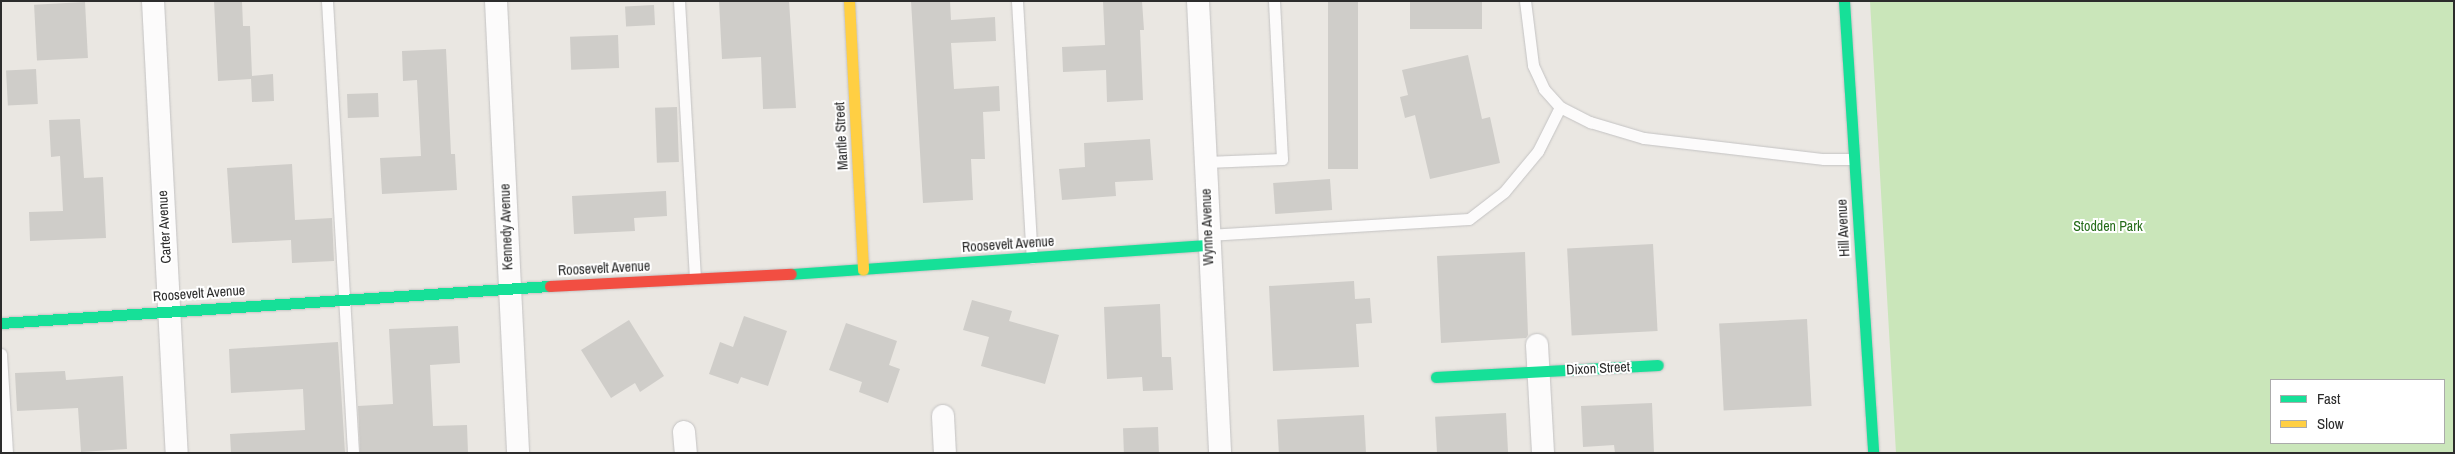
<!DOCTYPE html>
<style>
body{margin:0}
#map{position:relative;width:2455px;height:454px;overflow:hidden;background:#eae7e2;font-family:"Archivo Narrow",sans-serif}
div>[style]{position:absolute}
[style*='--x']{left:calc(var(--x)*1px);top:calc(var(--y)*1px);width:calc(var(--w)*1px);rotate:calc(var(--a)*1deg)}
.green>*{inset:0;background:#cae6ba}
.building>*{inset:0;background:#cfcdc9;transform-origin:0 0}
.roads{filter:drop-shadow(0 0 1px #c4c3c3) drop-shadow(0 0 1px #c4c3c3)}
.lane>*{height:11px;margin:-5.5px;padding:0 5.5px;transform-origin:5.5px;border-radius:5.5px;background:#fcfbfb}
.street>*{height:22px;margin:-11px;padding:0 11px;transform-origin:11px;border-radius:11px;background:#fcfbfb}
.fast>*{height:11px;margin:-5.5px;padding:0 5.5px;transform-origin:5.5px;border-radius:5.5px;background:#16e098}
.slow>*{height:11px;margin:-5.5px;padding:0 5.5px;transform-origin:5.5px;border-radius:5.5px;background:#ffcf43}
.jam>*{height:11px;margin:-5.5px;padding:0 5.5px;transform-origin:5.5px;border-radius:5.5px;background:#f24e42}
span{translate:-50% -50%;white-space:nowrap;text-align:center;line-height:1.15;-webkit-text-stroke:4px #fff;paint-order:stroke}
.street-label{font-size:14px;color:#2c2c2c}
.park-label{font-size:14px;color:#256c19}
.frame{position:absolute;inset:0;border:2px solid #2c2c2c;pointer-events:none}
.legend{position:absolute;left:2270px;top:379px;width:175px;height:65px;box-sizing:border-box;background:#fff;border:1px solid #ababab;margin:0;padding:6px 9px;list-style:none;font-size:15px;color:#2c2c2c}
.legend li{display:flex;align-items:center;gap:10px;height:25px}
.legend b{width:25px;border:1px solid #ababab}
</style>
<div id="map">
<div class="green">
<div style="clip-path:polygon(evenodd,1870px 1px,2454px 1px,2454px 453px,1896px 453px,1870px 1px,2271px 380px,2444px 380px,2444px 443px,2271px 443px,2271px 380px)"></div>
</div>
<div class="building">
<div style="clip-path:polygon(214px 1px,242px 1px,243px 26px,250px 26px,252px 76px,273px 74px,274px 101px,252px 102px,251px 79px,218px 81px)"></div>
<div style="clip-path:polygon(719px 1px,789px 1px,796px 108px,763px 109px,761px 57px,722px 59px)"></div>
<div style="clip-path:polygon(911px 1px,950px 1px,951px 20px,995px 17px,996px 41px,951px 43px,954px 89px,999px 86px,1000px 111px,983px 112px,985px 159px,971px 159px,973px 200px,923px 203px)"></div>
<div style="clip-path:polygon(1103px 1px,1142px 1px,1144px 30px,1140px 30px,1143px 100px,1107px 102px,1106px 70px,1063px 72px,1062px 47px,1105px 45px)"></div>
<div style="left:1328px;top:1px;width:30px;height:168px"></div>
<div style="left:1410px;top:1px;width:72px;height:28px"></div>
<div style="left:85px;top:2px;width:56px;height:51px;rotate:87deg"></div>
<div style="left:654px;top:5px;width:20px;height:29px;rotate:87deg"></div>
<div style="left:618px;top:35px;width:33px;height:48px;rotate:88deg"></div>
<div style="clip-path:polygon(446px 49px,451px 154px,455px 154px,457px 190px,382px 194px,380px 158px,421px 156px,417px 80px,403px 81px,402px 51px)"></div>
<div style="clip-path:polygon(1468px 55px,1482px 119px,1490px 117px,1500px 163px,1430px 179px,1415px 115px,1405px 118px,1400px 97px,1408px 95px,1402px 70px)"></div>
<div style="left:36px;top:69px;width:35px;height:30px;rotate:87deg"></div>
<div style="left:378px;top:93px;width:24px;height:31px;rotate:88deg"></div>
<div style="left:677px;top:107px;width:55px;height:22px;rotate:88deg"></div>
<div style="clip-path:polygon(80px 119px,84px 178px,103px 177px,106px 238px,30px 241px,29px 212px,63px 211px,60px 156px,51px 157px,49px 120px)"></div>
<div style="clip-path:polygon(1150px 139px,1153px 180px,1115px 182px,1116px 196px,1062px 200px,1059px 169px,1085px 167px,1084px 143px)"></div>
<div style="clip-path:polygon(292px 164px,295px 220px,332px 218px,334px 261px,292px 263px,291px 240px,232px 243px,227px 168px)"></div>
<div style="left:1330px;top:179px;width:31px;height:57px;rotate:86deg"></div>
<div style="clip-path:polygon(666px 191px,667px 216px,634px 218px,635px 231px,574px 234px,572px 196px)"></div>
<div style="left:1653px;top:244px;width:87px;height:86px;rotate:87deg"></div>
<div style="clip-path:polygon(1525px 252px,1528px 335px,1526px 338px,1441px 343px,1437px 256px)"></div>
<div style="clip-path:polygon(1354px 281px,1355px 299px,1370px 298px,1372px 323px,1356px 324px,1359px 367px,1273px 371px,1269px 286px)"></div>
<div style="clip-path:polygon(972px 300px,1012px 311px,1009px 321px,1059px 335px,1045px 384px,981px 366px,989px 337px,963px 330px)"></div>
<div style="clip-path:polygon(1160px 304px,1162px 357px,1171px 357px,1173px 390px,1143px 391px,1142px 377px,1107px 379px,1104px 307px)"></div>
<div style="clip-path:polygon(744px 316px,787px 331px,768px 386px,741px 377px,738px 384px,709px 374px,720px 342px,733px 347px)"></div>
<div style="left:1807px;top:319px;width:87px;height:88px;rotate:87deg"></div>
<div style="clip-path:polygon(629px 320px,664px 376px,640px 392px,635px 383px,611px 398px,581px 350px)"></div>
<div style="clip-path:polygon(846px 323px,897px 341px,889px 365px,900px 369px,888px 403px,859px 392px,862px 382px,829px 370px)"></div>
<div style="clip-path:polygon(458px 326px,460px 363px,430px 365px,433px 426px,467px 425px,468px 453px,360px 453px,358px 406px,393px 404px,389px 329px)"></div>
<div style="clip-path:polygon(338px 342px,345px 453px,231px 453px,230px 434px,305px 430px,303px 389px,231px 393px,229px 349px)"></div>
<div style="clip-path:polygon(65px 371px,66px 380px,123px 376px,127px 449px,81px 452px,78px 408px,17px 411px,15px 373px)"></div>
<div style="clip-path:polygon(1652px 403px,1654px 453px,1615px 453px,1614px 445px,1583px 447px,1581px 406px)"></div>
<div style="left:1506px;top:413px;width:40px;height:71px;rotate:87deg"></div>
<div style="left:1364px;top:415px;width:38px;height:87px;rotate:87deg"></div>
<div style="left:1158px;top:427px;width:26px;height:35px;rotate:88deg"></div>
</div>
<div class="roads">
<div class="lane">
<div style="--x:327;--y:1;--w:453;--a:86.7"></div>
<div style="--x:679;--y:1;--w:278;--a:86.7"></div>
<div style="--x:1017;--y:1;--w:257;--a:86.7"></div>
<div style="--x:1560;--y:107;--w:34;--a:27"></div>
<div style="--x:1590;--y:122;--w:56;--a:16.5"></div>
<div style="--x:1644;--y:138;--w:181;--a:6.7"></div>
<div style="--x:1824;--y:159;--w:30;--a:0"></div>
<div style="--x:1205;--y:162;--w:77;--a:-2.2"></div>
<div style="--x:1282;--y:159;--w:158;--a:-92.9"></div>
<div style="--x:1208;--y:235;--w:261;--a:-3.5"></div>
<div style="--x:1469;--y:219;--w:44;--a:-37.6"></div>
<div style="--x:1504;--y:192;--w:53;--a:-50.3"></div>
<div style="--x:1538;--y:151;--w:49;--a:-63.4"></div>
<div style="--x:1560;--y:107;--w:24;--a:-132"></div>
<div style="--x:1544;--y:89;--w:26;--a:-115"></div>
<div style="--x:1533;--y:65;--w:64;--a:-97.1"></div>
<div style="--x:1;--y:354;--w:99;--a:86.5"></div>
</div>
<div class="street">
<div style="--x:153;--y:1;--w:453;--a:87"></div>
<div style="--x:496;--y:1;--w:453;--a:87.2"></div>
<div style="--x:1198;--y:1;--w:453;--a:87.2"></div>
<div style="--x:1537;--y:345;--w:108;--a:86.8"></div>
<div style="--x:943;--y:416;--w:37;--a:87"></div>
<div style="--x:684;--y:432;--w:21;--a:85"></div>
</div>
<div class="fast">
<div style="--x:1844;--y:1;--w:453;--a:86.3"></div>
<div style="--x:791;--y:274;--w:418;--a:-4"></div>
<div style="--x:1;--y:323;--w:550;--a:-3.86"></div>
<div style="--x:1436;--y:377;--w:222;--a:-3.1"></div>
</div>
<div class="slow">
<div style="--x:849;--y:1;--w:269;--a:87"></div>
</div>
<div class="jam">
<div style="--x:550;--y:286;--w:241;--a:-2.9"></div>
</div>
</div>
<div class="street-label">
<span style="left:841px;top:136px;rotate:-93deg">Mantle Street</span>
<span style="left:164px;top:227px;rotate:-93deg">Carter Avenue</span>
<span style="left:506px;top:227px;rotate:-92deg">Kennedy Avenue</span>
<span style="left:1207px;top:227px;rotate:-92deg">Wynne Avenue</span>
<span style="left:1843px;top:228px;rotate:-93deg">Hill Avenue</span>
<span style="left:1008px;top:244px;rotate:-4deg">Roosevelt Avenue</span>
<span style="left:604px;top:268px;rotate:-3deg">Roosevelt Avenue</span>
<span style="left:199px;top:293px;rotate:-4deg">Roosevelt Avenue</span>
<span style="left:1598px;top:368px;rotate:-3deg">Dixon Street</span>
</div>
<div class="park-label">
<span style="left:2108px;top:226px">Stodden Park</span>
</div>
<div class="frame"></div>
<ul class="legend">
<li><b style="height:6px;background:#16e098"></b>Fast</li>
<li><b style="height:6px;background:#ffcf43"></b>Slow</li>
</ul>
</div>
